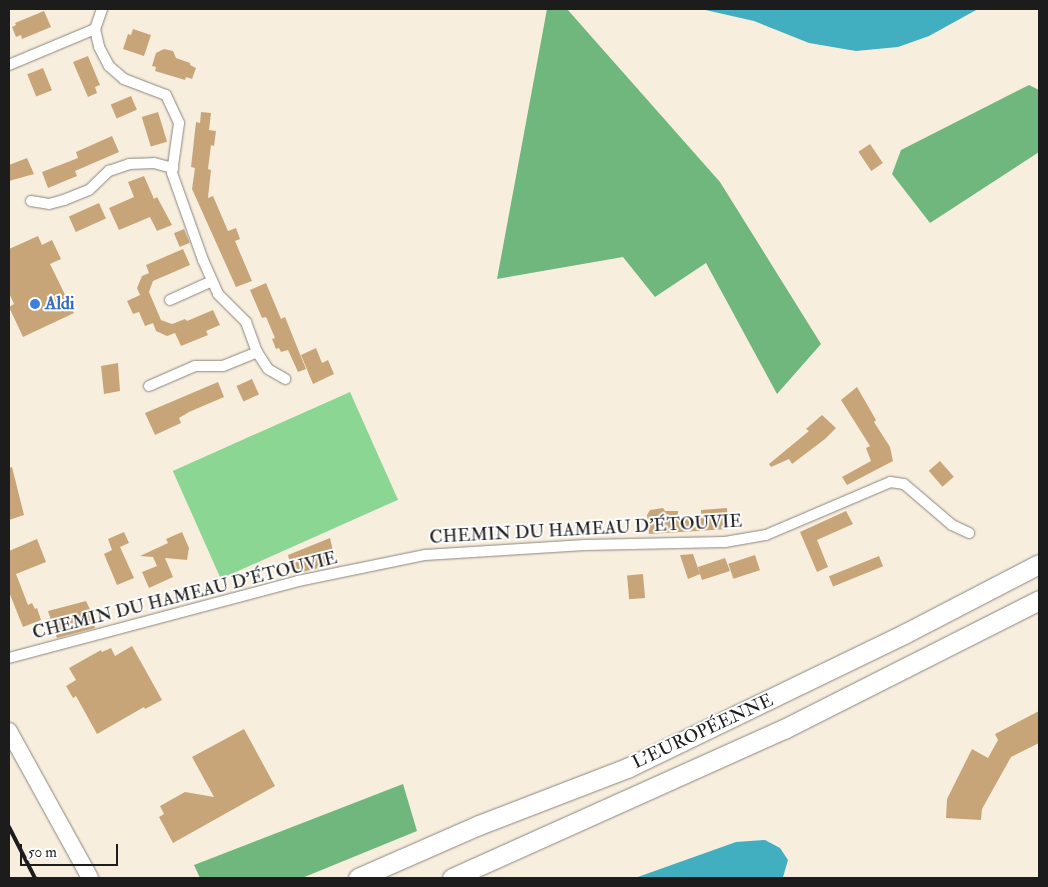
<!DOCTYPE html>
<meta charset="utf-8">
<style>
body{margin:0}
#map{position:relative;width:1048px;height:887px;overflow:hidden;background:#f8eede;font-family:"IM FELL Double Pica",serif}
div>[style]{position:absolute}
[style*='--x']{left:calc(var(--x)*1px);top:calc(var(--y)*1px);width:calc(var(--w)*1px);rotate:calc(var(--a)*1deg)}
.green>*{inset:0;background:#8bd693;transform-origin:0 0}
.forest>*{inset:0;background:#70b77d}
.water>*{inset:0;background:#42afc0}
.building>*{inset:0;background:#c8a578;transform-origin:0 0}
.roads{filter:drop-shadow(0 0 1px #8a857d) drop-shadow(0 0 1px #8a857d)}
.minor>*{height:10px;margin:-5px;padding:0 5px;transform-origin:5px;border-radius:5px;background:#fff}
.primary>*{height:16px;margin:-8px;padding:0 8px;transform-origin:8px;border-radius:8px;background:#fff}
.motorway>*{height:19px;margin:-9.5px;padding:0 9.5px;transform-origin:9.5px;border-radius:9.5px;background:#fff}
.rail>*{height:4px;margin:-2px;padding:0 2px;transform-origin:2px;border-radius:2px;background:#1c1c1c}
.dots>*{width:14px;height:14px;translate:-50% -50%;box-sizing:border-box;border:2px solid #fff;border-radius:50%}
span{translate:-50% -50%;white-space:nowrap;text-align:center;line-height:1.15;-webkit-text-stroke:4px #fff;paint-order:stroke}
.shop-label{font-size:18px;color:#366cbe;font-weight:700}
.left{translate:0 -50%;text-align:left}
.street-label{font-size:18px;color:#1c1c1c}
.frame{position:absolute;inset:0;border:10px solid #1c1c1c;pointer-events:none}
.scale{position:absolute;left:20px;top:844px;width:98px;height:22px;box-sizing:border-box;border:2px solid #1c1c1c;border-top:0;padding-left:6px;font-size:15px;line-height:18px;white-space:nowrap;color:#1c1c1c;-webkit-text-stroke:4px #fff;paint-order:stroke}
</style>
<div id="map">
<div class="green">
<div style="left:350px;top:392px;width:118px;height:194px;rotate:66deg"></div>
</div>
<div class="forest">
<div style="clip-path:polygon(547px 9px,567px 9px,720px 182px,821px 344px,777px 394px,706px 263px,655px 297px,623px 257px,497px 279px)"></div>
<div style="clip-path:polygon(1029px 85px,1039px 90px,1039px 152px,930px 223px,892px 174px,901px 150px)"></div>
<div style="clip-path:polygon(403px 784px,417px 831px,302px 878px,200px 878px,194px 865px)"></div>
</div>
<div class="water">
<div style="clip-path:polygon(701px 9px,978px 9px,929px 36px,898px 47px,856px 51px,809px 43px,754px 21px)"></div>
<div style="clip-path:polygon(765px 840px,780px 848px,788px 860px,783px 877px,635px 878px,736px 842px)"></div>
</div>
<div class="building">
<div style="clip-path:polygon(44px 11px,51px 27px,22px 39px,21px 35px,16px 37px,12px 27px,16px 25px,15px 23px)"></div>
<div style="clip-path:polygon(133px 29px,151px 35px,144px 56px,123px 49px,128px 34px,131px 35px)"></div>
<div style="clip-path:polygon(164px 49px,173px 51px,176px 58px,190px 63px,190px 65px,196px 68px,192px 79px,186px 77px,185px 80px,155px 71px,156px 67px,152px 66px,156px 53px)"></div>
<div style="clip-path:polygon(88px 56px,100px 85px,95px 87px,97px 93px,88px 97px,73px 62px)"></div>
<div style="left:43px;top:68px;width:24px;height:17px;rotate:68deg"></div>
<div style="left:131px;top:96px;width:15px;height:22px;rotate:67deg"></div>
<div style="left:158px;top:112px;width:31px;height:17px;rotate:73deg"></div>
<div style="clip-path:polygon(201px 112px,211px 113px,209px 130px,216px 131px,214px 146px,211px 145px,208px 169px,211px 170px,208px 198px,213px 196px,228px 231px,236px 228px,240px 239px,235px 241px,252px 281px,236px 287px,192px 189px,195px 168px,191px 167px,196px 122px,200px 123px)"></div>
<div style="clip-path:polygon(112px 136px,119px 152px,75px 171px,77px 176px,48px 188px,42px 172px,78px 158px,76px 152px)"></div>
<div style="left:870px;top:144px;width:23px;height:14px;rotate:56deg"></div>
<div style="clip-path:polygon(27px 158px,34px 174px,9px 181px,9px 165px)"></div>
<div style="clip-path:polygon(144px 176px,154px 199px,157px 197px,172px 225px,157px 231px,150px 217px,119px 230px,109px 208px,134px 197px,128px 182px)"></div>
<div style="left:99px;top:203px;width:17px;height:33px;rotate:66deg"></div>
<div style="left:184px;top:229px;width:15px;height:11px;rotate:67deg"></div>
<div style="clip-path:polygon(38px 236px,42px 245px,52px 240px,61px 259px,50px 264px,74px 313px,23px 337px,9px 307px,14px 304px,9px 293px,9px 249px)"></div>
<div style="clip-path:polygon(183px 249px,190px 265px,153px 281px,149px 292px,161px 320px,172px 324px,185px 319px,187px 321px,213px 310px,220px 325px,206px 331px,208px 335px,181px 346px,175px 333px,167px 336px,156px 331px,153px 323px,145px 326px,139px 312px,133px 314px,127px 301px,140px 295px,137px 288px,142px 276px,149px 273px,146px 265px)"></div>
<div style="clip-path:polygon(266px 283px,281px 319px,285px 317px,306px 369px,298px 372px,288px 350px,281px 352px,279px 348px,276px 349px,272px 339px,275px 338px,266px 317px,262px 318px,250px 290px)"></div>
<div style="clip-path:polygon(316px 348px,322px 363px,328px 360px,334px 374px,313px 384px,301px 355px)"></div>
<div style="clip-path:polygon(118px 363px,120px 391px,104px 394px,101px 366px)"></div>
<div style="left:252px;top:379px;width:17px;height:17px;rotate:66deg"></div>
<div style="clip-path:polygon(218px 382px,224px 397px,189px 412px,179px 418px,181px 423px,155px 435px,145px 413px)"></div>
<div style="clip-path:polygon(857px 387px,876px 420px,874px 422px,890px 447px,893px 461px,847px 485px,842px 477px,871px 461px,866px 448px,870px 446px,841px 400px)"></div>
<div style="clip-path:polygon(822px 415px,836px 428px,825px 439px,792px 464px,789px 459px,771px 467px,769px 464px,809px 431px,806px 429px)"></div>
<div style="left:940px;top:461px;width:21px;height:15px;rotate:49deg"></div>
<div style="clip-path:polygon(12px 467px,24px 515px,9px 520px,9px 468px)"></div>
<div style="clip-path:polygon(663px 508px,665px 511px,678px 511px,678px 519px,701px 518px,701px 510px,727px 508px,728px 529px,649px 534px,647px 515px,650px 510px)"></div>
<div style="clip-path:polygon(846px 511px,853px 524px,817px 540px,828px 567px,817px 572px,800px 532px)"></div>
<div style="clip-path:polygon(124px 532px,129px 543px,120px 547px,134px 578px,117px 585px,104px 554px,112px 550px,108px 539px)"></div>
<div style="clip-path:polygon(182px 532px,189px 548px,187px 560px,165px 558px,173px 577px,149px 588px,142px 572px,157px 566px,153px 557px,140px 556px,168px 543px,166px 539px)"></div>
<div style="clip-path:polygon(330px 538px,336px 564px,293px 574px,288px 555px)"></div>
<div style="clip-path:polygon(37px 539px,46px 562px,16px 574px,28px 605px,32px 603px,35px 609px,37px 608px,41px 620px,23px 627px,9px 592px,9px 551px)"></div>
<div style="clip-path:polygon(693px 554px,700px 574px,698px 567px,725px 558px,730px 571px,702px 580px,700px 574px,688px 579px,680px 555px)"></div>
<div style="left:755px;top:555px;width:16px;height:28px;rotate:72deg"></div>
<div style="left:879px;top:556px;width:11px;height:54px;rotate:68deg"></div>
<div style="left:643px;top:574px;width:24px;height:16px;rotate:85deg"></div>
<div style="clip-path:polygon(86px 601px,94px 618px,92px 619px,95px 628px,57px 638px,48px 611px)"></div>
<div style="clip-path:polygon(132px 646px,162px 700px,145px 709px,144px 707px,97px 734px,76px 696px,73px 698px,66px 686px,76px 680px,69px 668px,101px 650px,102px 652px,111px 648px,115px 656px)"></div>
<div style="clip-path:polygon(1039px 711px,1039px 743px,1011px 757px,982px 809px,981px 820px,946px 818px,947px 799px,972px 749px,988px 758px,998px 740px,995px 734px)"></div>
<div style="clip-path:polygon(244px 729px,275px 786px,173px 843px,159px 817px,164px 814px,160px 806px,185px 792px,214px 797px,192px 757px)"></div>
</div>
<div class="roads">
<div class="minor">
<div style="--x:102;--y:9;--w:21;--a:109"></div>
<div style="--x:95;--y:29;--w:18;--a:77"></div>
<div style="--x:99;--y:47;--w:21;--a:62"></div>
<div style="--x:109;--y:66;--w:20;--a:41"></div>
<div style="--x:124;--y:79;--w:45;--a:20.9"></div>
<div style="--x:166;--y:95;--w:31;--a:65"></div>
<div style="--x:179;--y:123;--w:50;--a:98"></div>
<div style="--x:172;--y:173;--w:92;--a:70.4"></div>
<div style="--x:203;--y:260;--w:37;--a:66"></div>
<div style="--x:218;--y:294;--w:40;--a:45"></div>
<div style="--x:246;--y:322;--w:32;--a:70"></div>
<div style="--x:257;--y:352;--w:20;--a:57"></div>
<div style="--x:268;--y:369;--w:20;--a:30"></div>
<div style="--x:9;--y:65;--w:93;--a:-22.7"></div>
<div style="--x:31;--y:201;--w:18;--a:9"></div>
<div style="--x:49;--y:204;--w:16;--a:-15"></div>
<div style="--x:64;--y:200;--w:27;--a:-22"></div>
<div style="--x:89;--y:190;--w:28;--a:-44"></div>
<div style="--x:109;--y:171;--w:21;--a:-19"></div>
<div style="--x:129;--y:164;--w:25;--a:-2"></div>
<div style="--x:154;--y:163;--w:20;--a:15"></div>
<div style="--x:170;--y:300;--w:46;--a:-24.3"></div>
<div style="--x:149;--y:386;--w:50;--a:-23.5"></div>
<div style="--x:195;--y:366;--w:28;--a:0"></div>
<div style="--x:223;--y:366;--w:37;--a:-22"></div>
<div style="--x:9;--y:658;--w:299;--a:-14.9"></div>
<div style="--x:298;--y:581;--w:130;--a:-11.6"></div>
<div style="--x:425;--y:555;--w:160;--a:-3.6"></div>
<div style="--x:585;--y:545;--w:140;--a:-1.2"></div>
<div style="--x:725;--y:542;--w:42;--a:-9.7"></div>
<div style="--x:766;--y:535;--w:135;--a:-23.1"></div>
<div style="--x:890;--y:482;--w:14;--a:8"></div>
<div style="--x:904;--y:484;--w:63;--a:40.5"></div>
<div style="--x:952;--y:525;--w:19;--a:25"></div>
</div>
<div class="primary">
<div style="--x:9;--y:731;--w:168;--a:61.1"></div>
</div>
<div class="motorway">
<div style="--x:358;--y:878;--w:132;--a:-23.7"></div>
<div style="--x:479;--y:825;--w:159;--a:-21.1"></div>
<div style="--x:627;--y:768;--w:308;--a:-25.8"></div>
<div style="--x:904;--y:634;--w:152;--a:-27.4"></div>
<div style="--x:452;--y:878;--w:364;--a:-24.2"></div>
<div style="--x:784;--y:729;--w:286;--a:-26.8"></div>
</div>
</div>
<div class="rail">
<div style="--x:9;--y:827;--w:57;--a:63"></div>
</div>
<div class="dots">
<div style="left:35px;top:304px;background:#3f7fe0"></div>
</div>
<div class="shop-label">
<span class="left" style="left:45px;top:304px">Aldi</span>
</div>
<div class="street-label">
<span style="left:586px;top:530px;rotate:-3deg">CHEMIN DU HAMEAU D'ÉTOUVIE</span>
<span style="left:185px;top:596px;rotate:-14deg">CHEMIN DU HAMEAU D'ÉTOUVIE</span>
<span style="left:703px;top:732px;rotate:-25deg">L'EUROPÉENNE</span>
</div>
<div class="frame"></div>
<div class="scale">50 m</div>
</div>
